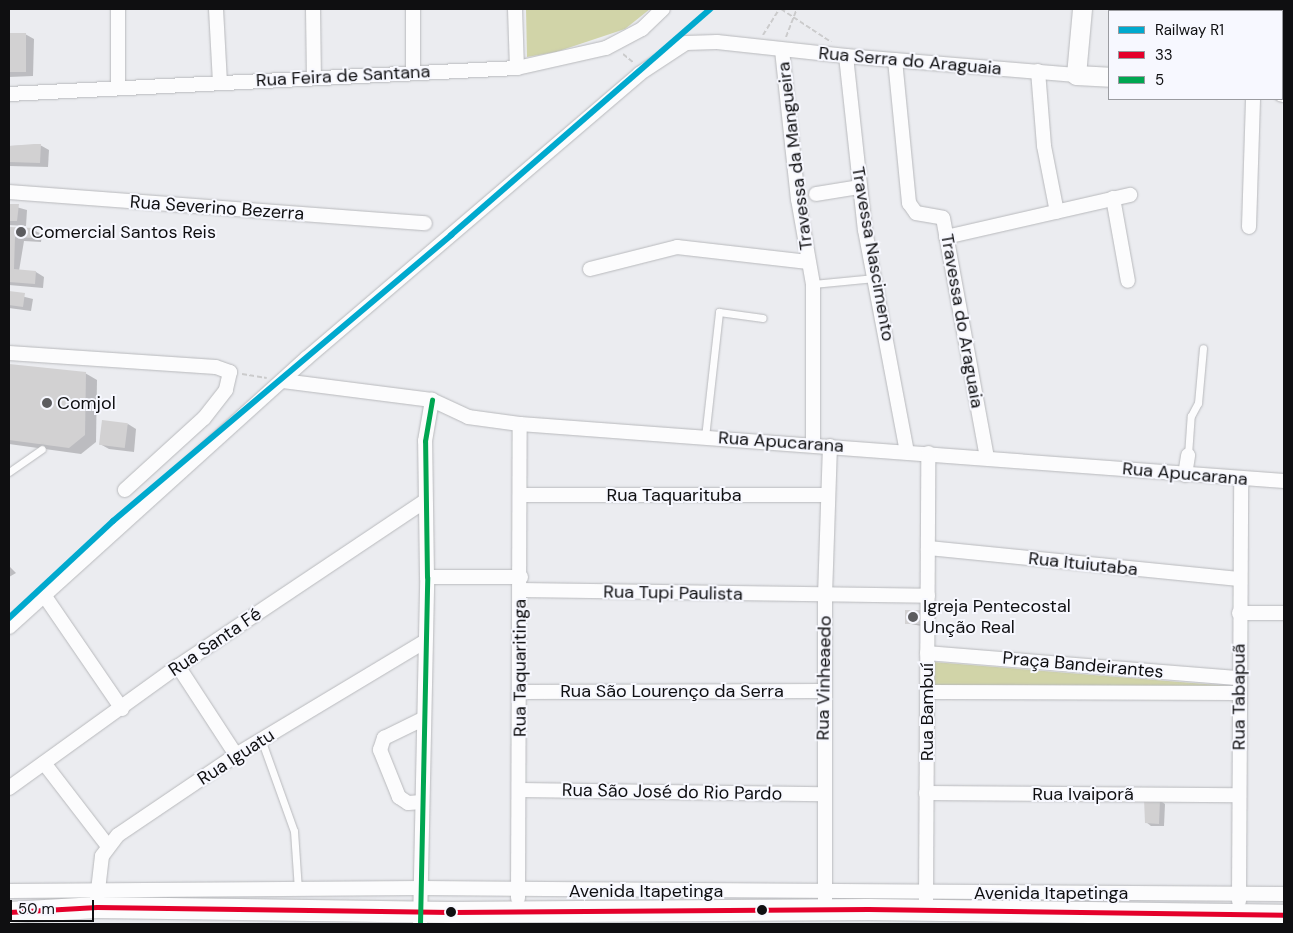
<!DOCTYPE html>
<meta charset="utf-8">
<style>
body{margin:0}
#map{position:relative;width:1293px;height:933px;overflow:hidden;background:#ebecf0;font-family:"DM Sans",sans-serif}
div>[style]{position:absolute}
[style*='--x']{left:calc(var(--x)*1px);top:calc(var(--y)*1px);width:calc(var(--w)*1px);rotate:calc(var(--a)*1deg)}
.green>*{inset:0;background:#d1d4a8}
.shadow>*{inset:0;background:#0003}
.building>*{inset:0;background:#d2d1d2;transform-origin:0 0}
.path>*{height:2px;margin-top:-1px;transform-origin:0;background:repeating-linear-gradient(90deg,#cbcbcc 0 5px,transparent 0 7.5px)}
.roads{filter:drop-shadow(0 0 1px #b8b9bc) drop-shadow(0 0 1px #b8b9bc)}
.lane>*{height:7px;margin:-3.5px;padding:0 3.5px;transform-origin:3.5px;border-radius:3.5px;background:#fcfcfd}
.street>*{height:14px;margin:-7px;padding:0 7px;transform-origin:7px;border-radius:7px;background:#fcfcfd}
.secondary>*{height:19px;margin:-9.5px;padding:0 9.5px;transform-origin:9.5px;border-radius:9.5px;background:#fcfcfd}
.primary>*{height:21px;margin:-10.5px;padding:0 10.5px;transform-origin:10.5px;border-radius:10.5px;background:#fcfcfd}
.bus-1>*{height:5px;margin:-2.5px;padding:0 2.5px;transform-origin:2.5px;border-radius:2.5px;background:#e4002b}
.bus-2>*{height:5px;margin:-2.5px;padding:0 2.5px;transform-origin:2.5px;border-radius:2.5px;background:#00a651}
.rail-1>*{height:6px;margin:-3px;padding:0 3px;transform-origin:3px;border-radius:3px;background:#00a9ce}
.dots>*{width:14px;height:14px;translate:-50% -50%;box-sizing:border-box;border:2px solid #f7f8ff;border-radius:50%}
span{translate:-50% -50%;white-space:nowrap;text-align:center;line-height:1.15;-webkit-text-stroke:4px #f7f8ff;paint-order:stroke}
.street-label{font-size:18px;color:#0f0f11}
.poi-label{font-size:18px;color:#0f0f11}
.left{translate:0 -50%;text-align:left}
.frame{position:absolute;inset:0;border:10px solid #0f0f11;pointer-events:none}
.legend{position:absolute;left:1108px;top:10px;width:175px;height:90px;box-sizing:border-box;background:#f7f8ff;border:1px solid #9a9ba0;margin:0;padding:6px 9px;list-style:none;font-size:15px;color:#0f0f11}
.legend li{display:flex;align-items:center;gap:10px;height:25px}
.legend b{width:25px;border:1px solid #9a9ba0}
.scale{position:absolute;left:10px;top:900px;width:84px;height:22px;box-sizing:border-box;border:2px solid #0f0f11;border-top:0;padding-left:6px;font-size:15px;line-height:18px;white-space:nowrap;color:#0f0f11;-webkit-text-stroke:4px #f7f8ff;paint-order:stroke}
</style>
<div id="map">
<div class="green">
<div style="clip-path:polygon(526px 9px,650px 9px,625px 29px,556px 52px,527px 57px)"></div>
<div style="clip-path:polygon(934px 662px,1230px 686px,933px 688px)"></div>
</div>
<div class="shadow">
<div style="clip-path:polygon(9px 34px,25px 34px,34px 39px,33px 76px,9px 77px)"></div>
<div style="clip-path:polygon(40px 145px,49px 150px,48px 167px,9px 166px,9px 146px)"></div>
<div style="clip-path:polygon(9px 205px,27px 210px,26px 226px,9px 225px)"></div>
<div style="clip-path:polygon(9px 228px,33px 230px,42px 234px,41px 242px,24px 241px,19px 271px,36px 272px,44px 277px,43px 288px,9px 285px)"></div>
<div style="clip-path:polygon(9px 293px,33px 299px,31px 311px,9px 308px)"></div>
<div style="clip-path:polygon(9px 366px,85px 373px,97px 380px,96px 442px,81px 454px,9px 444px)"></div>
<div style="clip-path:polygon(128px 424px,136px 429px,134px 452px,109px 449px,100px 444px)"></div>
<div style="clip-path:polygon(9px 566px,16px 573px,9px 577px)"></div>
<div style="clip-path:polygon(920px 612px,926px 627px,906px 623px)"></div>
<div style="clip-path:polygon(1159px 800px,1165px 804px,1164px 826px,1151px 826px,1146px 822px)"></div>
</div>
<div class="building">
<div style="left:9px;top:33px;width:17px;height:39px"></div>
<div style="clip-path:polygon(34px 144px,41px 144px,40px 163px,9px 162px,9px 146px)"></div>
<div style="clip-path:polygon(9px 204px,19px 204px,17px 221px,9px 221px)"></div>
<div style="clip-path:polygon(9px 227px,34px 228px,33px 238px,15px 237px,14px 269px,36px 271px,35px 284px,9px 282px)"></div>
<div style="clip-path:polygon(9px 291px,25px 293px,23px 307px,9px 305px)"></div>
<div style="clip-path:polygon(9px 364px,86px 372px,85px 435px,69px 448px,9px 440px)"></div>
<div style="left:102px;top:420px;width:26px;height:25px;rotate:7deg"></div>
<div style="left:905px;top:610px;width:16px;height:14px"></div>
<div style="clip-path:polygon(1144px 799px,1160px 799px,1159px 824px,1145px 823px)"></div>
</div>
<div class="path">
<div style="--x:781;--y:9;--w:60;--a:33.4"></div>
<div style="--x:763;--y:35;--w:31;--a:-58"></div>
<div style="--x:786;--y:37;--w:30;--a:-69"></div>
<div style="--x:623;--y:54;--w:13;--a:39"></div>
<div style="--x:242;--y:374;--w:25;--a:9"></div>
</div>
<div class="roads">
<div class="lane">
<div style="--x:813;--y:284;--w:62;--a:-5.5"></div>
<div style="--x:705;--y:437;--w:126;--a:-83.6"></div>
<div style="--x:719;--y:312;--w:44;--a:7.8"></div>
<div style="--x:1188;--y:455;--w:39;--a:-86"></div>
<div style="--x:1191;--y:416;--w:15;--a:-62"></div>
<div style="--x:1198;--y:403;--w:55;--a:-84.8"></div>
<div style="--x:9;--y:472;--w:40;--a:-34.9"></div>
<div style="--x:261;--y:739;--w:98;--a:70.3"></div>
<div style="--x:294;--y:831;--w:58;--a:86.1"></div>
</div>
<div class="street">
<div style="--x:118;--y:9;--w:78;--a:90"></div>
<div style="--x:216;--y:9;--w:74;--a:86.9"></div>
<div style="--x:313;--y:9;--w:68;--a:89.2"></div>
<div style="--x:515;--y:9;--w:59;--a:88.1"></div>
<div style="--x:1233;--y:9;--w:30;--a:4"></div>
<div style="--x:1282;--y:13;--w:2;--a:0"></div>
<div style="--x:782;--y:50;--w:150;--a:83.9"></div>
<div style="--x:798;--y:199;--w:86;--a:80"></div>
<div style="--x:813;--y:284;--w:160;--a:90"></div>
<div style="--x:846;--y:56;--w:175;--a:83.8"></div>
<div style="--x:865;--y:230;--w:226;--a:79.3"></div>
<div style="--x:895;--y:60;--w:144;--a:84.4"></div>
<div style="--x:909;--y:203;--w:12;--a:55"></div>
<div style="--x:916;--y:213;--w:27;--a:10"></div>
<div style="--x:943;--y:218;--w:244;--a:79.6"></div>
<div style="--x:413;--y:71;--w:62;--a:-90"></div>
<div style="--x:1038;--y:71;--w:75;--a:85.4"></div>
<div style="--x:1044;--y:146;--w:67;--a:78.9"></div>
<div style="--x:9;--y:94;--w:509;--a:-2.93"></div>
<div style="--x:517;--y:68;--w:91;--a:-12.7"></div>
<div style="--x:606;--y:48;--w:41;--a:-27.8"></div>
<div style="--x:642;--y:29;--w:29;--a:-44"></div>
<div style="--x:9;--y:192;--w:417;--a:4.3"></div>
<div style="--x:816;--y:194;--w:44;--a:-9.2"></div>
<div style="--x:1113;--y:198;--w:84;--a:79.8"></div>
<div style="--x:1249;--y:227;--w:128;--a:-88.2"></div>
<div style="--x:946;--y:237;--w:189;--a:-12.9"></div>
<div style="--x:590;--y:269;--w:90;--a:-14.2"></div>
<div style="--x:677;--y:247;--w:132;--a:6.5"></div>
<div style="--x:9;--y:353;--w:207;--a:3.9"></div>
<div style="--x:216;--y:367;--w:15;--a:20"></div>
<div style="--x:230;--y:372;--w:18;--a:103"></div>
<div style="--x:226;--y:390;--w:36;--a:128"></div>
<div style="--x:204;--y:418;--w:107;--a:137.7"></div>
<div style="--x:283;--y:381;--w:150;--a:7.3"></div>
<div style="--x:432;--y:400;--w:40;--a:25"></div>
<div style="--x:468;--y:417;--w:52;--a:7.7"></div>
<div style="--x:520;--y:424;--w:766;--a:4.27"></div>
<div style="--x:1185;--y:475;--w:20;--a:-81"></div>
<div style="--x:521;--y:495;--w:307;--a:0"></div>
<div style="--x:928;--y:548;--w:313;--a:5.7"></div>
<div style="--x:427;--y:577;--w:94;--a:0"></div>
<div style="--x:520;--y:590;--w:408;--a:0.8"></div>
<div style="--x:44;--y:595;--w:138;--a:55.6"></div>
<div style="--x:1239;--y:613;--w:45;--a:0"></div>
<div style="--x:9;--y:627;--w:401;--a:-42.1"></div>
<div style="--x:307;--y:358;--w:437;--a:-40.5"></div>
<div style="--x:639;--y:74;--w:56;--a:-33.4"></div>
<div style="--x:686;--y:43;--w:31;--a:-2"></div>
<div style="--x:717;--y:42;--w:130;--a:6.2"></div>
<div style="--x:846;--y:56;--w:231;--a:4.7"></div>
<div style="--x:927;--y:653;--w:313;--a:4.6"></div>
<div style="--x:178;--y:666;--w:106;--a:56.9"></div>
<div style="--x:520;--y:692;--w:304;--a:-0.2"></div>
<div style="--x:927;--y:692;--w:312;--a:0.2"></div>
<div style="--x:44;--y:763;--w:105;--a:52.4"></div>
<div style="--x:9;--y:788;--w:203;--a:-35.8"></div>
<div style="--x:174;--y:669;--w:302;--a:-33.8"></div>
<div style="--x:520;--y:790;--w:303;--a:0.8"></div>
<div style="--x:926;--y:793;--w:313;--a:0.4"></div>
<div style="--x:422;--y:802;--w:14;--a:176"></div>
<div style="--x:408;--y:803;--w:11;--a:-146"></div>
<div style="--x:399;--y:797;--w:51;--a:-112"></div>
<div style="--x:380;--y:750;--w:13;--a:-72"></div>
<div style="--x:384;--y:738;--w:43;--a:-26"></div>
<div style="--x:9;--y:891;--w:412;--a:-0.4"></div>
<div style="--x:421;--y:888;--w:863;--a:0.4"></div>
<div style="--x:518;--y:898;--w:474;--a:-89.8"></div>
<div style="--x:97;--y:899;--w:43;--a:-83.4"></div>
<div style="--x:102;--y:856;--w:26;--a:-53"></div>
<div style="--x:118;--y:835;--w:143;--a:-34.1"></div>
<div style="--x:236;--y:755;--w:219;--a:-31"></div>
<div style="--x:825;--y:901;--w:305;--a:-90"></div>
<div style="--x:825;--y:596;--w:150;--a:-88.1"></div>
<div style="--x:926;--y:901;--w:448;--a:-89.7"></div>
<div style="--x:1239;--y:901;--w:422;--a:-89.7"></div>
<div style="--x:420;--y:924;--w:347;--a:-88.8"></div>
<div style="--x:427;--y:577;--w:136;--a:-90.8"></div>
<div style="--x:425;--y:441;--w:42;--a:-80.3"></div>
</div>
<div class="secondary">
<div style="--x:1082;--y:9;--w:66;--a:95.2"></div>
<div style="--x:1076;--y:75;--w:33;--a:3"></div>
<div style="--x:1282;--y:92;--w:2;--a:0"></div>
</div>
<div class="primary">
<div style="--x:9;--y:912;--w:88;--a:-3.3"></div>
<div style="--x:97;--y:907;--w:354;--a:0.8"></div>
<div style="--x:451;--y:912;--w:417;--a:-0.4"></div>
<div style="--x:868;--y:909;--w:416;--a:0.8"></div>
</div>
</div>
<div class="bus-1">
<div style="--x:9;--y:912;--w:88;--a:-3.3"></div>
<div style="--x:97;--y:907;--w:354;--a:0.8"></div>
<div style="--x:451;--y:912;--w:417;--a:-0.4"></div>
<div style="--x:868;--y:909;--w:416;--a:0.8"></div>
</div>
<div class="bus-2">
<div style="--x:420;--y:924;--w:347;--a:-88.8"></div>
<div style="--x:427;--y:577;--w:136;--a:-90.8"></div>
<div style="--x:425;--y:441;--w:42;--a:-80.3"></div>
</div>
<div class="rail-1">
<div style="--x:9;--y:618;--w:142;--a:-43"></div>
<div style="--x:113;--y:521;--w:443;--a:-40.2"></div>
<div style="--x:451;--y:235;--w:344;--a:-41.1"></div>
</div>
<div class="dots">
<div style="left:21px;top:232px;background:#5c5c5f"></div>
<div style="left:47px;top:403px;background:#5c5c5f"></div>
<div style="left:913px;top:617px;background:#5c5c5f"></div>
<div style="left:762px;top:910px;background:#0f0f11"></div>
<div style="left:451px;top:912px;background:#0f0f11"></div>
</div>
<div class="street-label">
<span style="left:910px;top:61px;rotate:5deg">Rua Serra do Araguaia</span>
<span style="left:343px;top:76px;rotate:-3deg">Rua Feira de Santana</span>
<span style="left:795px;top:156px;rotate:-97deg">Travessa da Mangueira</span>
<span style="left:217px;top:208px;rotate:4deg">Rua Severino Bezerra</span>
<span style="left:873px;top:254px;rotate:80deg">Travessa Nascimento</span>
<span style="left:962px;top:321px;rotate:80deg">Travessa do Araguaia</span>
<span style="left:781px;top:442px;rotate:4deg">Rua Apucarana</span>
<span style="left:1185px;top:474px;rotate:5deg">Rua Apucarana</span>
<span style="left:674px;top:495px">Rua Taquarituba</span>
<span style="left:1083px;top:564px;rotate:6deg">Rua Ituiutaba</span>
<span style="left:673px;top:593px;rotate:1deg">Rua Tupi Paulista</span>
<span style="left:215px;top:642px;rotate:-34deg">Rua Santa Fé</span>
<span style="left:1083px;top:665px;rotate:5deg">Praça Bandeirantes</span>
<span style="left:520px;top:668px;rotate:-90deg">Rua Taquaritinga</span>
<span style="left:824px;top:678px;rotate:-89deg">Rua Vinheaedo</span>
<span style="left:672px;top:691px">Rua São Lourenço da Serra</span>
<span style="left:1239px;top:697px;rotate:-90deg">Rua Tabapuã</span>
<span style="left:927px;top:712px;rotate:-90deg">Rua Bambuí</span>
<span style="left:236px;top:757px;rotate:-33deg">Rua Iguatu</span>
<span style="left:672px;top:792px;rotate:1deg">Rua São José do Rio Pardo</span>
<span style="left:1083px;top:794px">Rua Ivaiporã</span>
<span style="left:646px;top:891px">Avenida Itapetinga</span>
<span style="left:1051px;top:893px">Avenida Itapetinga</span>
</div>
<div class="poi-label">
<span class="left" style="left:31px;top:232px">Comercial Santos Reis</span>
<span class="left" style="left:57px;top:403px">Comjol</span>
<span class="left" style="left:923px;top:617px">Igreja Pentecostal<br>Unção Real</span>
</div>
<div class="frame"></div>
<ul class="legend">
<li><b style="height:6px;background:#00a9ce"></b>Railway R1</li>
<li><b style="height:6px;background:#e4002b"></b>33</li>
<li><b style="height:6px;background:#00a651"></b>5</li>
</ul>
<div class="scale">50 m</div>
</div>
